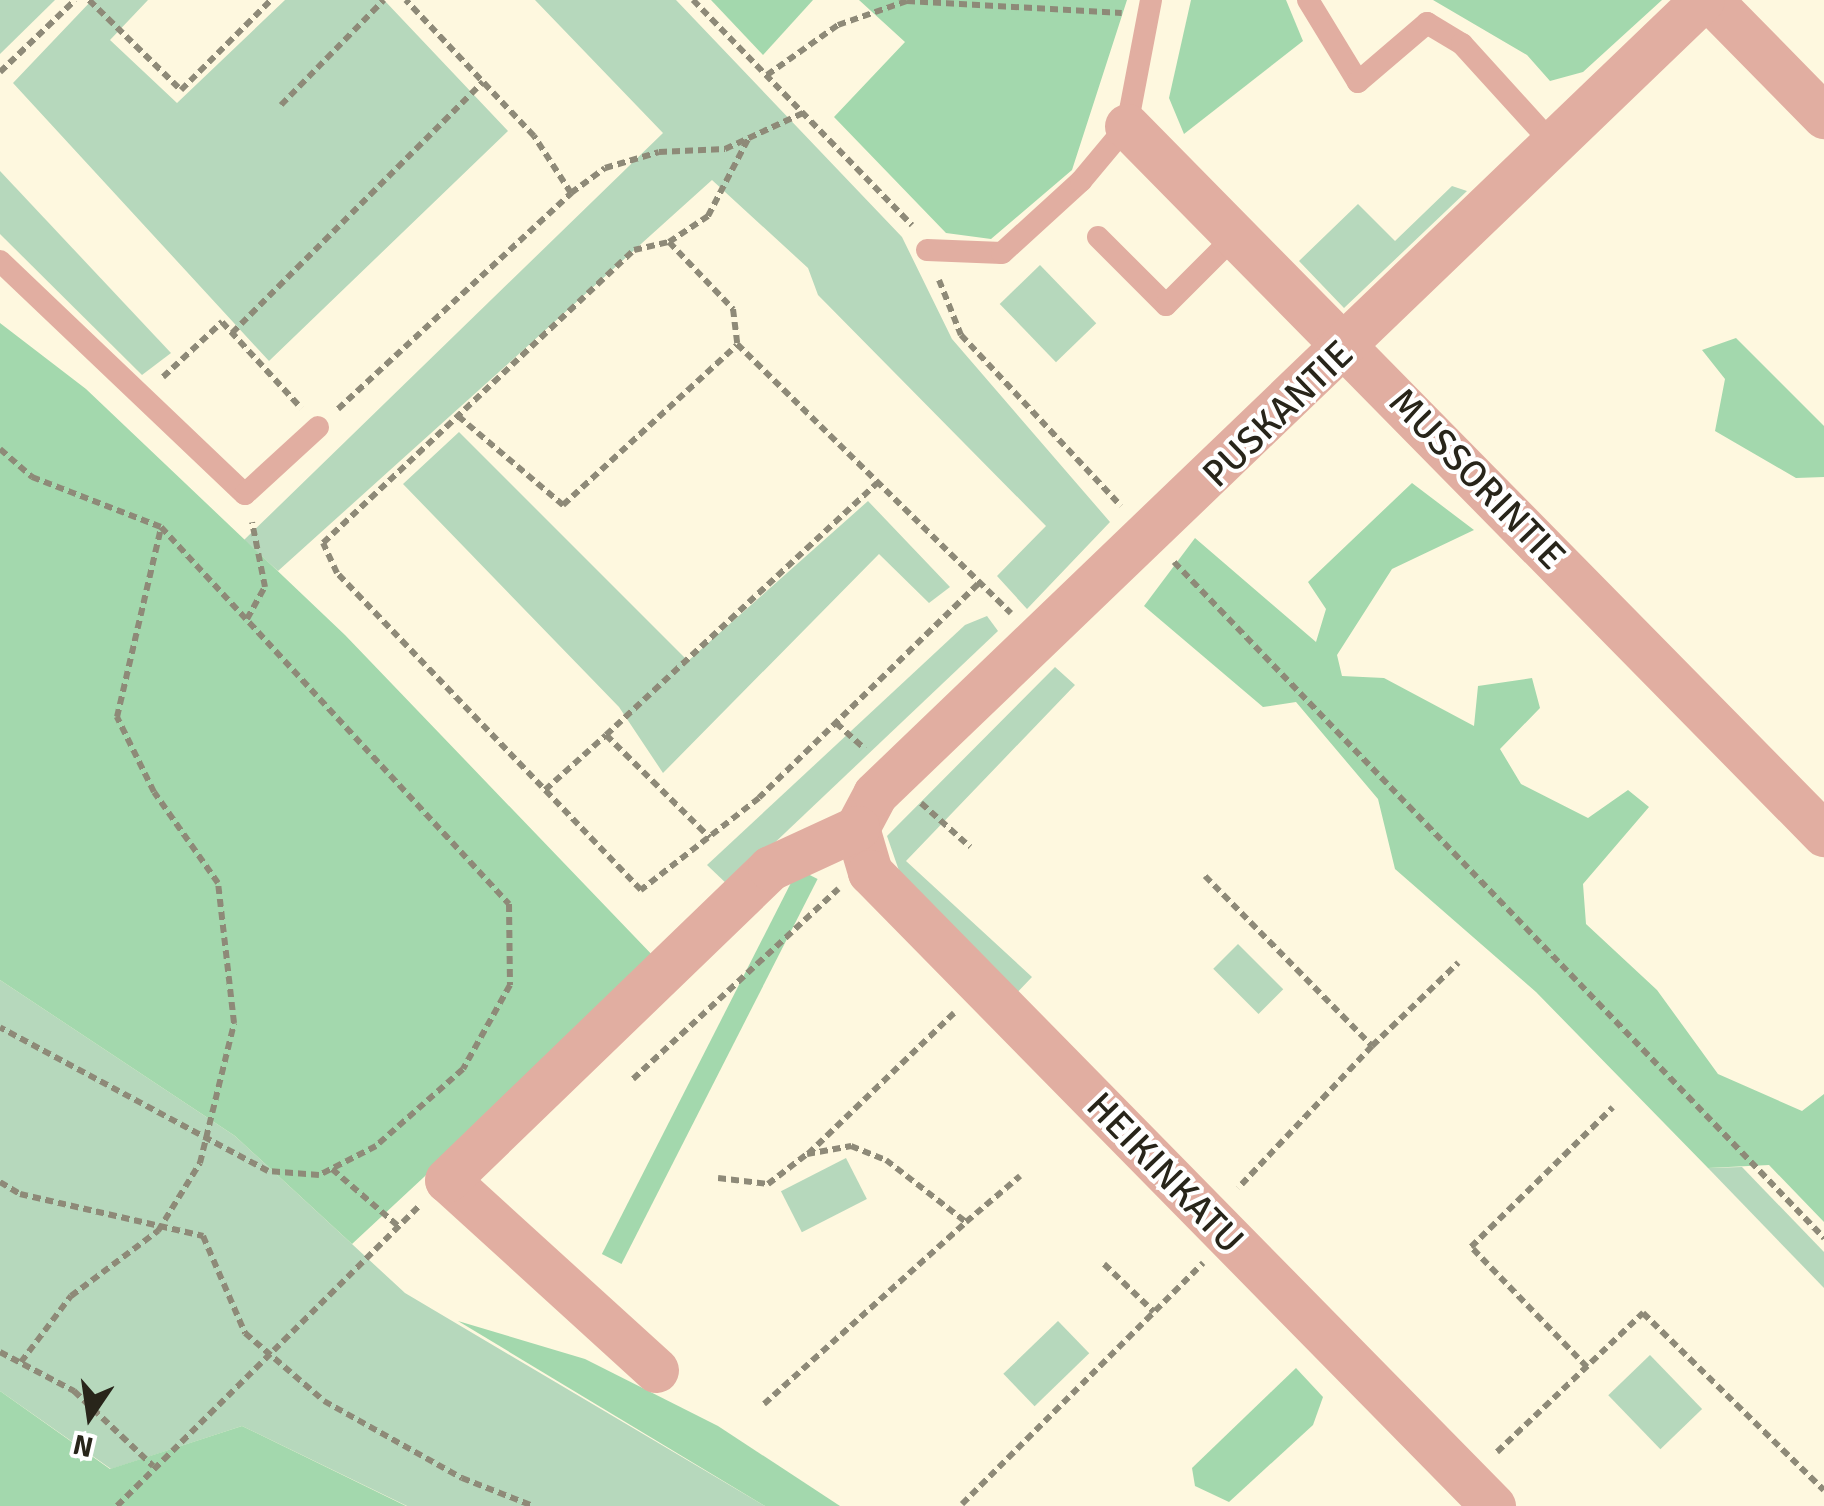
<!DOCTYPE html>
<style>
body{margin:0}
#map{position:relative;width:1824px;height:1506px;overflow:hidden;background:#fef8df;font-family:Signika,sans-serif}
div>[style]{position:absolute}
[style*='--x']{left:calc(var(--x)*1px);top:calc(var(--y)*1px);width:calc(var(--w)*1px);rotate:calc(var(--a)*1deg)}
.green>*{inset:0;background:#b6d8bc;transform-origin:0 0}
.forest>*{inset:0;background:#a3d8ad;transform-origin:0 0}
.path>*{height:6px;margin-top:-3px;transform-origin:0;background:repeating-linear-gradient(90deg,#8e8a78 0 8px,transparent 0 13px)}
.service>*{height:22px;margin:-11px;padding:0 11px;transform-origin:11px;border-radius:11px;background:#e1aea1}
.minor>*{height:45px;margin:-22.5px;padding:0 22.5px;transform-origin:22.5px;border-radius:22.5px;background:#e1aea1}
span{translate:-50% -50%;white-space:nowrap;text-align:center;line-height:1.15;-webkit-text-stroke:8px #fff;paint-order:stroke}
.street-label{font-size:38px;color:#28251a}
.north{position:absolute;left:40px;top:1366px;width:100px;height:100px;-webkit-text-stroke:8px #fff;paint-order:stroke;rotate:193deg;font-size:28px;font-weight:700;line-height:40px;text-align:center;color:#28251a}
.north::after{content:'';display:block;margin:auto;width:35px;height:45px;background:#28251a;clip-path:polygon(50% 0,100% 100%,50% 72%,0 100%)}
</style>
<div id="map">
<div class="green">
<div style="clip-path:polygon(0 0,55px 0,0 54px)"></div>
<div style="clip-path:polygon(92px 0,148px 0,110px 40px,177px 103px,285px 0,384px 0,508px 131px,269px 361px,13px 83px)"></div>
<div style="clip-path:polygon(535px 0,676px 0,902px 237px,952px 339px,1110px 522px,1027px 609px,997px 576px,1046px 526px,818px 295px,808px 268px,712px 180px,278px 571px,244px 540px,663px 133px)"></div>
<div style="clip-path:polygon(0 171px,171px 353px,142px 375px,0 234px)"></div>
<div style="clip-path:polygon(1452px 186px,1467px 191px,1344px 308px,1299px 261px,1358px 204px,1395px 241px)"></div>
<div style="left:1040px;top:265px;width:81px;height:56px;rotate:46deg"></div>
<div style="clip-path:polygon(459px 432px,688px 661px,868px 501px,950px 587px,929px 603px,879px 554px,663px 773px,619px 707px,403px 484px)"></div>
<div style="clip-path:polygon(987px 616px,998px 631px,729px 886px,707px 865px,965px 625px)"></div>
<div style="clip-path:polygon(1055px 667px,1075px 685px,906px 861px,1032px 977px,1012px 998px,905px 888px,887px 836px)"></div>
<div style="left:1238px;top:944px;width:64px;height:35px;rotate:45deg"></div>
<div style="clip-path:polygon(0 980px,235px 1136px,405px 1293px,765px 1506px,407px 1506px,242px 1426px,111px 1469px,0 1391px)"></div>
<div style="left:846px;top:1158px;width:46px;height:73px;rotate:63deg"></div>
<div style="clip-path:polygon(1742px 1167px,1824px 1252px,1824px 1288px,1708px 1168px)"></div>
<div style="left:1058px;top:1321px;width:45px;height:76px;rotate:46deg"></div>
<div style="left:1650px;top:1355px;width:75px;height:58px;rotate:46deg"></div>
</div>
<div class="forest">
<div style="clip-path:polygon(711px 0,813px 0,763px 55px)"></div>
<div style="clip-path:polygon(859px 0,1127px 0,1072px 170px,991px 239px,946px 233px,834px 117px,905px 42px)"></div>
<div style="clip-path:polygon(1191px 0,1286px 0,1303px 41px,1184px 134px,1169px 98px)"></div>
<div style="clip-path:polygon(1433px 0,1662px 0,1583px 72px,1550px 81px,1527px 55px)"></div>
<div style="clip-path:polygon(0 323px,86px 389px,345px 635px,657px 960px,352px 1244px,235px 1136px,0 980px)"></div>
<div style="clip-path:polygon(1736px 338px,1824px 426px,1824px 477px,1796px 478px,1715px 431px,1725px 379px,1702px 350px)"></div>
<div style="clip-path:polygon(1412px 483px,1474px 530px,1392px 569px,1337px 655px,1342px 676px,1384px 678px,1474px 726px,1478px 686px,1532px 678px,1540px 708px,1500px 749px,1521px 784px,1588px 818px,1628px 790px,1649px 807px,1583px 884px,1586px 924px,1657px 990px,1718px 1074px,1802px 1111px,1824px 1094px,1824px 1222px,1769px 1165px,1708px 1168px,1536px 992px,1395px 869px,1378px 799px,1296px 702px,1263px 707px,1144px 606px,1195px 538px,1316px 642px,1326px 609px,1308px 582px)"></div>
<div style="left:798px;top:869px;width:22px;height:432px;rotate:27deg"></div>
<div style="clip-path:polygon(458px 1321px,585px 1359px,718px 1426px,840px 1506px,765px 1506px)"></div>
<div style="clip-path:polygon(1296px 1368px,1323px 1397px,1313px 1425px,1229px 1502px,1195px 1486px,1192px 1468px)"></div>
<div style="clip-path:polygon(0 1391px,110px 1469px,242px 1426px,406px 1506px,0 1506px)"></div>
</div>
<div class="path">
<div style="--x:89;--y:0;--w:129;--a:44.4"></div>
<div style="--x:181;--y:90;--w:127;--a:-45"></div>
<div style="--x:693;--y:0;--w:314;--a:45.8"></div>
<div style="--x:0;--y:72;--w:104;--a:-43.8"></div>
<div style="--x:767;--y:75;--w:87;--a:-35.2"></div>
<div style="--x:838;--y:25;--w:73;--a:-19.2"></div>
<div style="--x:907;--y:1;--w:215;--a:3.2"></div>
<div style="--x:281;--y:105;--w:147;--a:-45.6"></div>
<div style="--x:571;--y:193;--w:42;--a:-36.3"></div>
<div style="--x:605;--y:168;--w:56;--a:-16.5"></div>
<div style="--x:659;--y:152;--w:66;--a:-2.6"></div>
<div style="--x:725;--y:149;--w:86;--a:-24.8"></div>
<div style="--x:669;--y:242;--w:47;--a:-33.7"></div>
<div style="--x:708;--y:216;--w:87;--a:-62.5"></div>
<div style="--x:939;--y:280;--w:59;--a:68.2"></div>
<div style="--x:961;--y:335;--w:234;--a:46.9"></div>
<div style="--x:232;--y:333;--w:355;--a:-45"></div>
<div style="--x:163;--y:377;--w:81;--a:-43"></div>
<div style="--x:222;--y:322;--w:117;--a:47.4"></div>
<div style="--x:338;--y:409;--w:318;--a:-42.8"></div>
<div style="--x:571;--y:193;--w:68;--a:-123"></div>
<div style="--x:534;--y:136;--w:187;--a:-133.3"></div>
<div style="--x:458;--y:416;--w:138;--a:40.3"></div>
<div style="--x:563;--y:505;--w:236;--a:-42.6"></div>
<div style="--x:0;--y:449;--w:43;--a:41.2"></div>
<div style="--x:32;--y:477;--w:138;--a:21.2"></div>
<div style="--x:161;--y:527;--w:513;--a:47.29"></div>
<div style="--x:509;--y:904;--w:81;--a:89.3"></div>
<div style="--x:510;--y:985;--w:96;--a:119.2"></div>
<div style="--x:463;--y:1069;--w:116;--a:138.5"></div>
<div style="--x:376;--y:1146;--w:64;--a:153"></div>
<div style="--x:319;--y:1175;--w:51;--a:-175.5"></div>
<div style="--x:268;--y:1171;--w:304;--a:-151.8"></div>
<div style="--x:1174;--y:562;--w:938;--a:46.12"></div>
<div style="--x:978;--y:584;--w:306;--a:135.7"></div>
<div style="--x:759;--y:798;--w:150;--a:142.1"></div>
<div style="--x:641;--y:890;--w:439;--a:-133.8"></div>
<div style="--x:337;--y:573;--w:33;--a:-115"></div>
<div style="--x:323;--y:543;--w:427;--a:-43.3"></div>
<div style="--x:634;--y:250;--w:36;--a:-13"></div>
<div style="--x:669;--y:242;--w:93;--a:46.3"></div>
<div style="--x:733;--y:309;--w:35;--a:83"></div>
<div style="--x:737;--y:344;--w:384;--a:44.5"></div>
<div style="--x:247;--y:619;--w:37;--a:-61"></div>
<div style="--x:265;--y:587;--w:66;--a:-101.3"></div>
<div style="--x:836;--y:723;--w:39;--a:42"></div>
<div style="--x:606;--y:735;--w:370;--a:-42.9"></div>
<div style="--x:545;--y:790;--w:82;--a:-42"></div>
<div style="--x:606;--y:735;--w:146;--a:44.7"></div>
<div style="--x:921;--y:803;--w:66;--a:41.9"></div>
<div style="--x:1205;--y:876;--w:238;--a:45.5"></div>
<div style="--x:1372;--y:1046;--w:195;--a:133.3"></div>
<div style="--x:1372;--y:1046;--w:120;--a:-44"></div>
<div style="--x:633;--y:1079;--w:280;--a:-42.8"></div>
<div style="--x:808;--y:1154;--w:203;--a:-44"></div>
<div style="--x:332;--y:1169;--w:87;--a:40.8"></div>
<div style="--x:718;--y:1178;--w:50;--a:6.8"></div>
<div style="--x:768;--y:1184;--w:49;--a:-37.6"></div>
<div style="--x:807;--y:1154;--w:45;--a:-10.3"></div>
<div style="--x:851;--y:1146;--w:38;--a:22"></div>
<div style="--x:886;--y:1160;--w:101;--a:37.8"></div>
<div style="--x:966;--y:1222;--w:71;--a:-40.4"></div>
<div style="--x:0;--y:1182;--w:23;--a:31"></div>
<div style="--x:20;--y:1194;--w:188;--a:12.9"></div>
<div style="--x:203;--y:1236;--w:106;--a:66.6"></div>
<div style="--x:245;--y:1333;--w:104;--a:40.7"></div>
<div style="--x:324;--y:1401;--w:158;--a:29.2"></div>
<div style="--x:462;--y:1478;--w:76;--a:21.5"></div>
<div style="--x:1104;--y:1264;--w:69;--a:43.8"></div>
<div style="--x:0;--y:1352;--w:84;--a:27.8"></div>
<div style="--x:74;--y:1391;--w:109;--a:43.5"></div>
<div style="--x:21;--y:1362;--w:83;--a:-52.9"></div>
<div style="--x:71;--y:1296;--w:109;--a:-36.8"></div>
<div style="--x:158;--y:1231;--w:80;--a:-58.3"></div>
<div style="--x:200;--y:1163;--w:144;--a:-76.3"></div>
<div style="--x:234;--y:1023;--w:141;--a:-96.5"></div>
<div style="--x:218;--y:883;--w:111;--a:-125.1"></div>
<div style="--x:154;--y:792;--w:84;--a:-116.3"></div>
<div style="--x:117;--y:717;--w:194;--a:-76.9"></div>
<div style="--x:1587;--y:1367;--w:167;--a:-134"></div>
<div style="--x:1471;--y:1247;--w:199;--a:-44.6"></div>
<div style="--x:764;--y:1404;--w:272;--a:-42"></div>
<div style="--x:1497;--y:1452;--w:202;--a:-43.6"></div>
<div style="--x:1643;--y:1313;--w:253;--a:44.4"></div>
<div style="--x:962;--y:1504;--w:341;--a:-45"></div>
<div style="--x:117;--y:1506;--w:427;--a:-44.8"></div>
</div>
<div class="service">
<div style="--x:1308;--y:0;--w:96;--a:58.6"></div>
<div style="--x:1358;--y:82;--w:91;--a:-40.5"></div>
<div style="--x:1427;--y:23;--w:41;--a:31"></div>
<div style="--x:1462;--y:44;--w:137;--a:47.7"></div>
<div style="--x:1098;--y:237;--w:96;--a:45"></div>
<div style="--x:1166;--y:305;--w:99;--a:-45"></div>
<div style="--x:927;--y:250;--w:75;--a:2.3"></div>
<div style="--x:1002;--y:253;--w:107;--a:-42.3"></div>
<div style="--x:1081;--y:181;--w:72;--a:-50.1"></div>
<div style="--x:1127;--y:126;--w:128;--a:-79.2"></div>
<div style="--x:0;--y:261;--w:338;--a:43.6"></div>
<div style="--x:245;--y:494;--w:99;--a:-42.5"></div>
</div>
<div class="minor">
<div style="--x:1710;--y:0;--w:163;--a:45.5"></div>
<div style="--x:1127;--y:126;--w:994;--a:45.45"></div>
<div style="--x:857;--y:828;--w:38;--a:-62"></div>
<div style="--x:875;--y:794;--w:1146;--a:-43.83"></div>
<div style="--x:857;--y:828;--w:46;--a:73.5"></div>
<div style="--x:870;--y:872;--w:889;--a:45.5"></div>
<div style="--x:656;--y:1370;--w:282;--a:-137.7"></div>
<div style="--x:447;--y:1180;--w:449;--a:-44"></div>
<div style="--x:770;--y:868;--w:96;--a:-24.7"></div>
</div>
<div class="street-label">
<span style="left:1278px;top:414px;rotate:-44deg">PUSKANTIE</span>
<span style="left:1477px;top:479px;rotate:46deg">MUSSORINTIE</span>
<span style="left:1165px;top:1173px;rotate:46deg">HEIKINKATU</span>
</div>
<div class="north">N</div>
</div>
